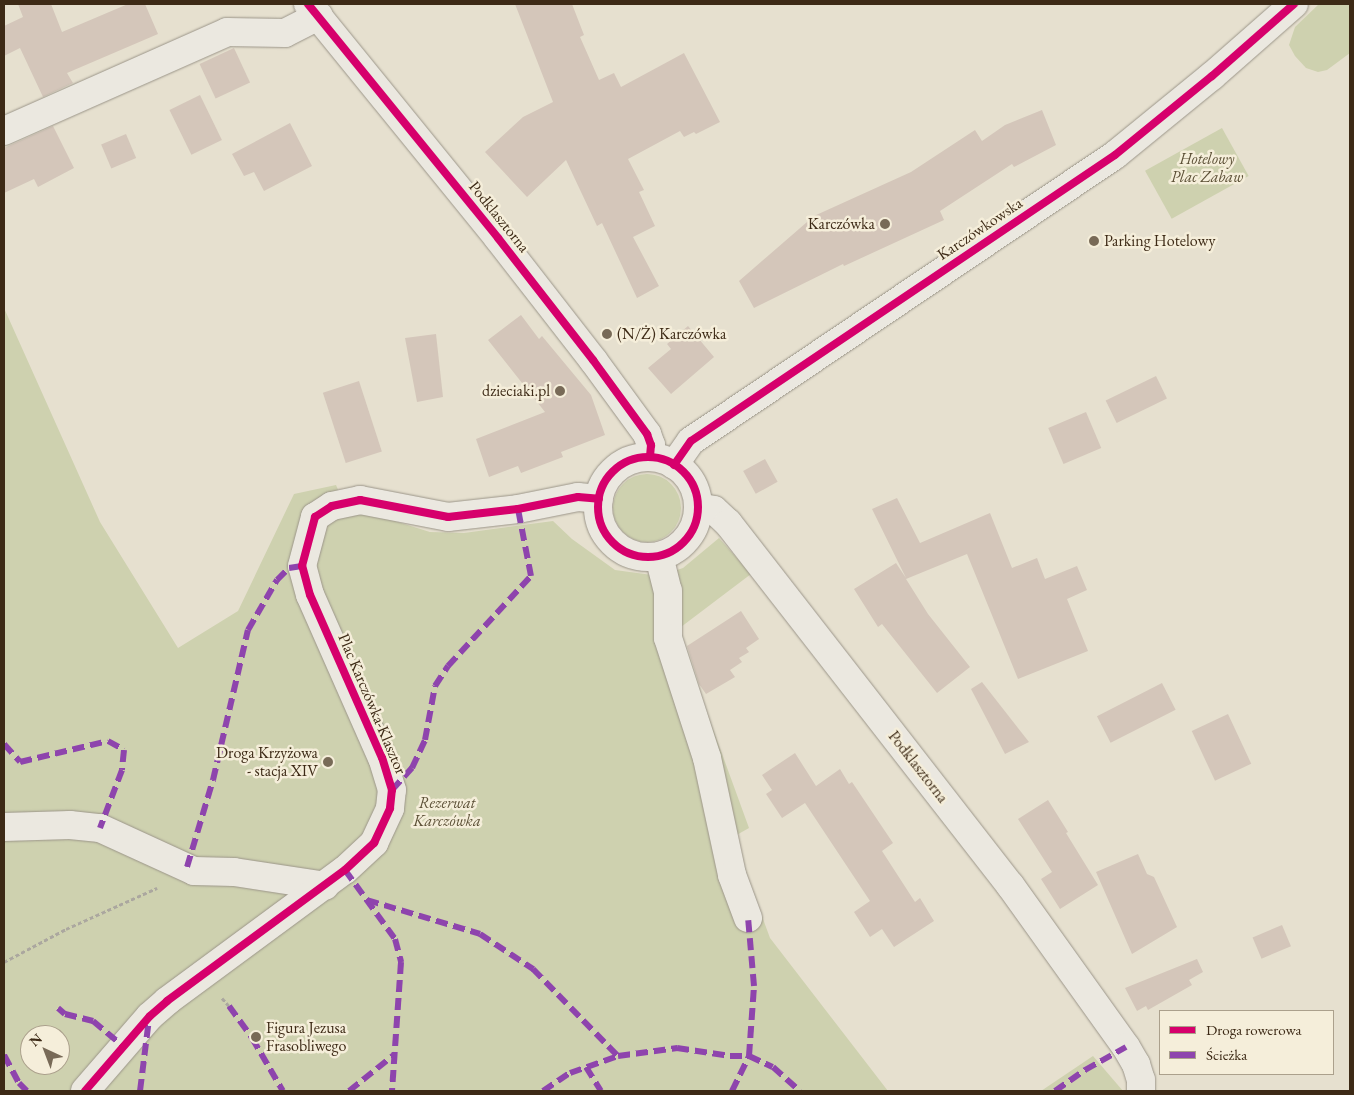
<!DOCTYPE html>
<meta charset="utf-8">
<style>
body{margin:0}
#map{position:relative;width:1354px;height:1095px;overflow:hidden;background:#e6e0cf;font-family:"EB Garamond",serif}
div>[style]{position:absolute}
[style*='--x']{left:calc(var(--x)*1px);top:calc(var(--y)*1px);width:calc(var(--w)*1px);rotate:calc(var(--a)*1deg)}
.green>*{inset:0;background:#ced1af;transform-origin:0 0}
.round{border-radius:50%}
.building>*{inset:0;background:#d4c6ba;transform-origin:0 0}
.path>*{height:3px;margin-top:-1.5px;transform-origin:0;background:repeating-linear-gradient(90deg,#aba79f 0 4px,transparent 0 6.5px)}
.roads{filter:drop-shadow(0 0 1px #9b9589) drop-shadow(0 0 1px #9b9589)}
.minor>*{height:28px;margin:-14px;padding:0 14px;transform-origin:14px;border-radius:14px;background:#ebe8e0}
.minor>.ring{margin:-14px;padding:0;box-sizing:content-box;background:none;border:28px solid #ebe8e0;border-radius:50%}
.quiet>*{height:6px;margin-top:-3px;transform-origin:0;background:repeating-linear-gradient(90deg,#8e44ad 0 12px,transparent 0 18px)}
.cycleway>*{height:8px;margin:-4px;padding:0 4px;transform-origin:4px;border-radius:4px;background:#d6006c}
.cycleway>.ring{margin:-4px;padding:0;box-sizing:content-box;background:none;border:8px solid #d6006c;border-radius:50%}
.dots>*{width:14px;height:14px;translate:-50% -50%;box-sizing:border-box;border:2px solid #f5eeda;border-radius:50%}
span{translate:-50% -50%;white-space:nowrap;text-align:center;line-height:1.15;-webkit-text-stroke:5px #f5eeda;paint-order:stroke}
.park-label{font-size:16px;color:#5c5036;font-style:italic}
.street-label{font-size:16px;color:#3d2a16}
.poi-label{font-size:16px;color:#3d2a16}
.right{translate:-100% -50%;text-align:right}
.left{translate:0 -50%;text-align:left}
.frame{position:absolute;inset:0;border:5px solid #3d2a16;pointer-events:none}
.legend{position:absolute;left:1159px;top:1010px;width:175px;height:65px;box-sizing:border-box;background:#f5eeda;border:1px solid #aba08c;margin:0;padding:6px 9px;list-style:none;font-size:15px;color:#3d2a16}
.legend li{display:flex;align-items:center;gap:10px;height:25px}
.legend b{width:25px;border:1px solid #aba08c}
.north{position:absolute;left:20px;top:1025px;width:50px;height:50px;box-sizing:border-box;background:#f5eeda;border:1px solid #aba08c;border-radius:50%;rotate:317deg;font-size:14px;font-weight:700;line-height:20px;text-align:center;color:#3d2a16}
.north::after{content:'';display:block;margin:auto;width:18px;height:22px;background:#786a57;clip-path:polygon(50% 0,100% 100%,50% 72%,0 100%)}
</style>
<div id="map">
<div class="green">
<div style="clip-path:polygon(1319px 4px,1350px 4px,1350px 53px,1327px 70px,1318px 72px,1306px 68px,1295px 56px,1289px 45px,1295px 27px)"></div>
<div style="left:1222px;top:128px;width:55px;height:88px;rotate:61deg"></div>
<div style="clip-path:polygon(evenodd,4px 308px,100px 522px,178px 648px,238px 611px,294px 494px,336px 485px,339px 492px,326px 525px,345px 514px,372px 514px,430px 532px,464px 533px,553px 521px,572px 539px,615px 570px,659px 576px,683px 568px,719px 538px,751px 574px,677px 630px,749px 828px,733px 837px,770px 938px,888px 1091px,4px 1091px,4px 308px,30px 1035px,60px 1035px,60px 1065px,30px 1065px,30px 1035px)"></div>
<div class="round" style="left:613px;top:474px;width:68px;height:68px"></div>
<div style="clip-path:polygon(1093px 1056px,1123px 1091px,1041px 1091px)"></div>
</div>
<div class="building">
<div style="clip-path:polygon(18px 4px,51px 4px,62px 32px,128px 4px,145px 4px,158px 34px,67px 73px,73px 83px,43px 97px,20px 48px,4px 56px,4px 26px,23px 17px)"></div>
<div style="clip-path:polygon(515px 4px,572px 4px,584px 35px,580px 37px,599px 80px,614px 73px,621px 87px,684px 53px,720px 122px,696px 134px,694px 132px,684px 137px,680px 131px,628px 159px,644px 190px,639px 192px,655px 226px,633px 237px,659px 286px,637px 298px,602px 223px,597px 226px,566px 160px,527px 197px,485px 152px,523px 117px,553px 102px)"></div>
<div style="left:234px;top:48px;width:38px;height:38px;rotate:65deg"></div>
<div style="left:200px;top:95px;width:50px;height:34px;rotate:64deg"></div>
<div style="clip-path:polygon(1042px 110px,1056px 145px,1014px 167px,1012px 164px,940px 211px,944px 220px,844px 266px,843px 264px,754px 308px,739px 281px,814px 216px,911px 172px,975px 130px,982px 141px,1005px 125px)"></div>
<div style="clip-path:polygon(290px 123px,312px 166px,264px 191px,254px 172px,244px 176px,232px 154px)"></div>
<div style="clip-path:polygon(53px 126px,74px 168px,38px 187px,34px 179px,4px 193px,4px 148px)"></div>
<div style="left:126px;top:134px;width:26px;height:27px;rotate:67deg"></div>
<div style="clip-path:polygon(521px 315px,539px 339px,542px 336px,591px 395px,605px 435px,561px 452px,563px 457px,521px 473px,518px 466px,489px 477px,476px 439px,545px 412px,488px 340px)"></div>
<div style="clip-path:polygon(688px 326px,714px 357px,671px 394px,648px 368px,671px 349px,667px 344px)"></div>
<div style="clip-path:polygon(436px 334px,443px 397px,417px 402px,405px 338px)"></div>
<div style="left:1156px;top:376px;width:25px;height:56px;rotate:64deg"></div>
<div style="left:359px;top:381px;width:74px;height:38px;rotate:72deg"></div>
<div style="left:1086px;top:412px;width:39px;height:41px;rotate:67deg"></div>
<div style="left:765px;top:459px;width:26px;height:25px;rotate:61deg"></div>
<div style="clip-path:polygon(897px 498px,920px 543px,990px 513px,1012px 568px,1037px 558px,1045px 579px,1077px 566px,1087px 590px,1067px 599px,1088px 651px,1018px 679px,967px 554px,906px 579px,928px 614px,970px 667px,937px 693px,882px 624px,878px 627px,854px 589px,896px 563px,906px 578px,872px 509px)"></div>
<div style="clip-path:polygon(741px 611px,759px 639px,746px 648px,749px 652px,739px 658px,742px 662px,730px 670px,735px 677px,706px 694px,699px 684px,687px 646px)"></div>
<div style="clip-path:polygon(982px 682px,1029px 742px,1005px 754px,971px 689px)"></div>
<div style="left:1162px;top:683px;width:30px;height:73px;rotate:63deg"></div>
<div style="left:1228px;top:714px;width:55px;height:40px;rotate:65deg"></div>
<div style="clip-path:polygon(795px 753px,816px 786px,840px 769px,849px 784px,852px 782px,893px 843px,882px 851px,915px 902px,920px 898px,934px 921px,894px 947px,882px 929px,870px 937px,854px 912px,870px 901px,805px 803px,782px 818px,766px 794px,772px 790px,762px 775px)"></div>
<div style="clip-path:polygon(1048px 800px,1068px 832px,1066px 833px,1098px 885px,1060px 909px,1041px 879px,1052px 872px,1018px 819px)"></div>
<div style="clip-path:polygon(1138px 854px,1147px 874px,1154px 877px,1177px 927px,1132px 954px,1096px 872px)"></div>
<div style="left:1282px;top:925px;width:23px;height:32px;rotate:67deg"></div>
<div style="clip-path:polygon(1197px 959px,1203px 972px,1189px 980px,1192px 985px,1148px 1010px,1146px 1006px,1137px 1011px,1125px 988px)"></div>
</div>
<div class="path">
<div style="--x:4;--y:962;--w:70;--a:-28"></div>
<div style="--x:66;--y:929;--w:100;--a:-24.3"></div>
<div style="--x:222;--y:998;--w:11;--a:49"></div>
</div>
<div class="roads">
<div class="minor">
<div style="--x:308;--y:4;--w:301;--a:50.9"></div>
<div style="--x:498;--y:238;--w:155;--a:52.1"></div>
<div style="--x:593;--y:360;--w:92;--a:53.9"></div>
<div style="--x:647;--y:434;--w:12;--a:70"></div>
<div style="--x:651;--y:445;--w:12;--a:95"></div>
<div style="--x:4;--y:131;--w:244;--a:-23.9"></div>
<div style="--x:227;--y:32;--w:58;--a:1"></div>
<div style="--x:285;--y:33;--w:38;--a:-27"></div>
<div class="ring" style="left:598px;top:457px;width:72px;height:72px"></div>
<div style="--x:674;--y:465;--w:29;--a:-55"></div>
<div style="--x:691;--y:441;--w:511;--a:-34"></div>
<div style="--x:1115;--y:155;--w:125;--a:-39.2"></div>
<div style="--x:1212;--y:76;--w:109;--a:-41.3"></div>
<div style="--x:698;--y:507;--w:16;--a:11"></div>
<div style="--x:714;--y:510;--w:19;--a:43"></div>
<div style="--x:728;--y:523;--w:459;--a:52.1"></div>
<div style="--x:1010;--y:885;--w:199;--a:54.4"></div>
<div style="--x:1126;--y:1047;--w:20;--a:60"></div>
<div style="--x:1136;--y:1064;--w:17;--a:73"></div>
<div style="--x:1141;--y:1080;--w:11;--a:90"></div>
<div style="--x:659;--y:556;--w:36;--a:76"></div>
<div style="--x:668;--y:591;--w:47;--a:90"></div>
<div style="--x:668;--y:638;--w:126;--a:72"></div>
<div style="--x:707;--y:758;--w:120;--a:77.9"></div>
<div style="--x:732;--y:875;--w:46;--a:69.6"></div>
<div style="--x:4;--y:827;--w:66;--a:-1.7"></div>
<div style="--x:70;--y:825;--w:30;--a:6"></div>
<div style="--x:100;--y:828;--w:103;--a:24.6"></div>
<div style="--x:194;--y:871;--w:40;--a:1.4"></div>
<div style="--x:234;--y:872;--w:92;--a:8.7"></div>
<div style="--x:85;--y:1091;--w:99;--a:-49.1"></div>
<div style="--x:150;--y:1016;--w:23;--a:-41"></div>
<div style="--x:167;--y:1001;--w:221;--a:-36.4"></div>
<div style="--x:345;--y:870;--w:40;--a:-43"></div>
<div style="--x:374;--y:843;--w:38;--a:-65"></div>
<div style="--x:390;--y:808;--w:18;--a:-84"></div>
<div style="--x:392;--y:790;--w:34;--a:-107"></div>
<div style="--x:382;--y:758;--w:178;--a:-113.8"></div>
<div style="--x:310;--y:595;--w:30;--a:-105"></div>
<div style="--x:302;--y:566;--w:51;--a:-75.1"></div>
<div style="--x:315;--y:517;--w:20;--a:-33"></div>
<div style="--x:332;--y:506;--w:29;--a:-12"></div>
<div style="--x:360;--y:500;--w:90;--a:10.9"></div>
<div style="--x:448;--y:517;--w:70;--a:-6.5"></div>
<div style="--x:518;--y:509;--w:61;--a:-11.3"></div>
<div style="--x:578;--y:497;--w:21;--a:5"></div>
</div>
</div>
<div class="quiet">
<div style="--x:4;--y:744;--w:24;--a:48"></div>
<div style="--x:20;--y:762;--w:90;--a:-13.4"></div>
<div style="--x:108;--y:741;--w:18;--a:29"></div>
<div style="--x:124;--y:750;--w:20;--a:96"></div>
<div style="--x:122;--y:770;--w:62;--a:110.8"></div>
<div style="--x:392;--y:790;--w:30;--a:-48"></div>
<div style="--x:412;--y:768;--w:31;--a:-65"></div>
<div style="--x:425;--y:740;--w:55;--a:-79.5"></div>
<div style="--x:435;--y:686;--w:24;--a:-57"></div>
<div style="--x:448;--y:666;--w:122;--a:-47.3"></div>
<div style="--x:531;--y:576;--w:68;--a:-101"></div>
<div style="--x:187;--y:867;--w:91;--a:-73.4"></div>
<div style="--x:213;--y:780;--w:154;--a:-76.9"></div>
<div style="--x:248;--y:630;--w:58;--a:-59.9"></div>
<div style="--x:277;--y:580;--w:17;--a:-45"></div>
<div style="--x:289;--y:568;--w:13;--a:-9"></div>
<div style="--x:345;--y:870;--w:85;--a:54.1"></div>
<div style="--x:395;--y:939;--w:24;--a:75"></div>
<div style="--x:401;--y:962;--w:129;--a:94"></div>
<div style="--x:367;--y:900;--w:118;--a:16.7"></div>
<div style="--x:480;--y:934;--w:64;--a:33.4"></div>
<div style="--x:533;--y:969;--w:122;--a:45.7"></div>
<div style="--x:229;--y:1006;--w:39;--a:54"></div>
<div style="--x:252;--y:1038;--w:61;--a:59.7"></div>
<div style="--x:58;--y:1008;--w:9;--a:41"></div>
<div style="--x:65;--y:1014;--w:29;--a:14"></div>
<div style="--x:93;--y:1021;--w:39;--a:40"></div>
<div style="--x:4;--y:1055;--w:32;--a:62"></div>
<div style="--x:19;--y:1083;--w:11;--a:45"></div>
<div style="--x:586;--y:1067;--w:28;--a:58"></div>
<div style="--x:140;--y:1091;--w:73;--a:-82.9"></div>
<div style="--x:349;--y:1091;--w:59;--a:-38.8"></div>
<div style="--x:543;--y:1091;--w:32;--a:-34"></div>
<div style="--x:570;--y:1073;--w:51;--a:-19.5"></div>
<div style="--x:618;--y:1056;--w:60;--a:-7.7"></div>
<div style="--x:677;--y:1048;--w:54;--a:8.6"></div>
<div style="--x:730;--y:1056;--w:19;--a:0"></div>
<div style="--x:749;--y:1056;--w:26;--a:25"></div>
<div style="--x:773;--y:1067;--w:36;--a:42"></div>
<div style="--x:732;--y:1091;--w:39;--a:-64"></div>
<div style="--x:749;--y:1056;--w:70;--a:-85.9"></div>
<div style="--x:754;--y:986;--w:68;--a:-95"></div>
<div style="--x:1055;--y:1091;--w:37;--a:-35"></div>
<div style="--x:1085;--y:1070;--w:47;--a:-29.3"></div>
</div>
<div class="cycleway">
<div style="--x:308;--y:4;--w:301;--a:50.9"></div>
<div style="--x:498;--y:238;--w:155;--a:52.1"></div>
<div style="--x:593;--y:360;--w:92;--a:53.9"></div>
<div style="--x:647;--y:434;--w:12;--a:70"></div>
<div style="--x:651;--y:445;--w:12;--a:95"></div>
<div class="ring" style="left:598px;top:457px;width:92px;height:92px"></div>
<div style="--x:674;--y:465;--w:29;--a:-55"></div>
<div style="--x:691;--y:441;--w:511;--a:-34"></div>
<div style="--x:1115;--y:155;--w:125;--a:-39.2"></div>
<div style="--x:1212;--y:76;--w:109;--a:-41.3"></div>
<div style="--x:85;--y:1091;--w:99;--a:-49.1"></div>
<div style="--x:150;--y:1016;--w:23;--a:-41"></div>
<div style="--x:167;--y:1001;--w:221;--a:-36.4"></div>
<div style="--x:345;--y:870;--w:40;--a:-43"></div>
<div style="--x:374;--y:843;--w:38;--a:-65"></div>
<div style="--x:390;--y:808;--w:18;--a:-84"></div>
<div style="--x:392;--y:790;--w:34;--a:-107"></div>
<div style="--x:382;--y:758;--w:178;--a:-113.8"></div>
<div style="--x:310;--y:595;--w:30;--a:-105"></div>
<div style="--x:302;--y:566;--w:51;--a:-75.1"></div>
<div style="--x:315;--y:517;--w:20;--a:-33"></div>
<div style="--x:332;--y:506;--w:29;--a:-12"></div>
<div style="--x:360;--y:500;--w:90;--a:10.9"></div>
<div style="--x:448;--y:517;--w:70;--a:-6.5"></div>
<div style="--x:518;--y:509;--w:61;--a:-11.3"></div>
<div style="--x:578;--y:497;--w:21;--a:5"></div>
</div>
<div class="dots">
<div style="left:885px;top:224px;background:#786a57"></div>
<div style="left:1094px;top:241px;background:#786a57"></div>
<div style="left:607px;top:334px;background:#786a57"></div>
<div style="left:560px;top:391px;background:#786a57"></div>
<div style="left:328px;top:762px;background:#786a57"></div>
<div style="left:256px;top:1037px;background:#786a57"></div>
</div>
<div class="park-label">
<span style="left:1207px;top:168px">Hotelowy<br>Plac Zabaw</span>
<span style="left:447px;top:812px">Rezerwat<br>Karczówka</span>
</div>
<div class="street-label">
<span style="left:499px;top:217px;rotate:51deg">Podklasztorna</span>
<span style="left:980px;top:229px;rotate:-34deg">Karczówkowska</span>
<span style="left:372px;top:704px;rotate:67deg">Plac Karczówka-Klasztor</span>
<span style="left:918px;top:767px;rotate:52deg">Podklasztorna</span>
</div>
<div class="poi-label">
<span class="right" style="left:875px;top:224px">Karczówka</span>
<span class="left" style="left:1104px;top:241px">Parking Hotelowy</span>
<span class="left" style="left:617px;top:334px">(N/Ż) Karczówka</span>
<span class="right" style="left:550px;top:391px">dzieciaki.pl</span>
<span class="right" style="left:318px;top:762px">Droga Krzyżowa<br>- stacja XIV</span>
<span class="left" style="left:266px;top:1037px">Figura Jezusa<br>Frasobliwego</span>
</div>
<div class="frame"></div>
<ul class="legend">
<li><b style="height:6px;background:#d6006c"></b>Droga rowerowa</li>
<li><b style="height:6px;background:#8e44ad"></b>Ścieżka</li>
</ul>
<div class="north">N</div>
</div>
